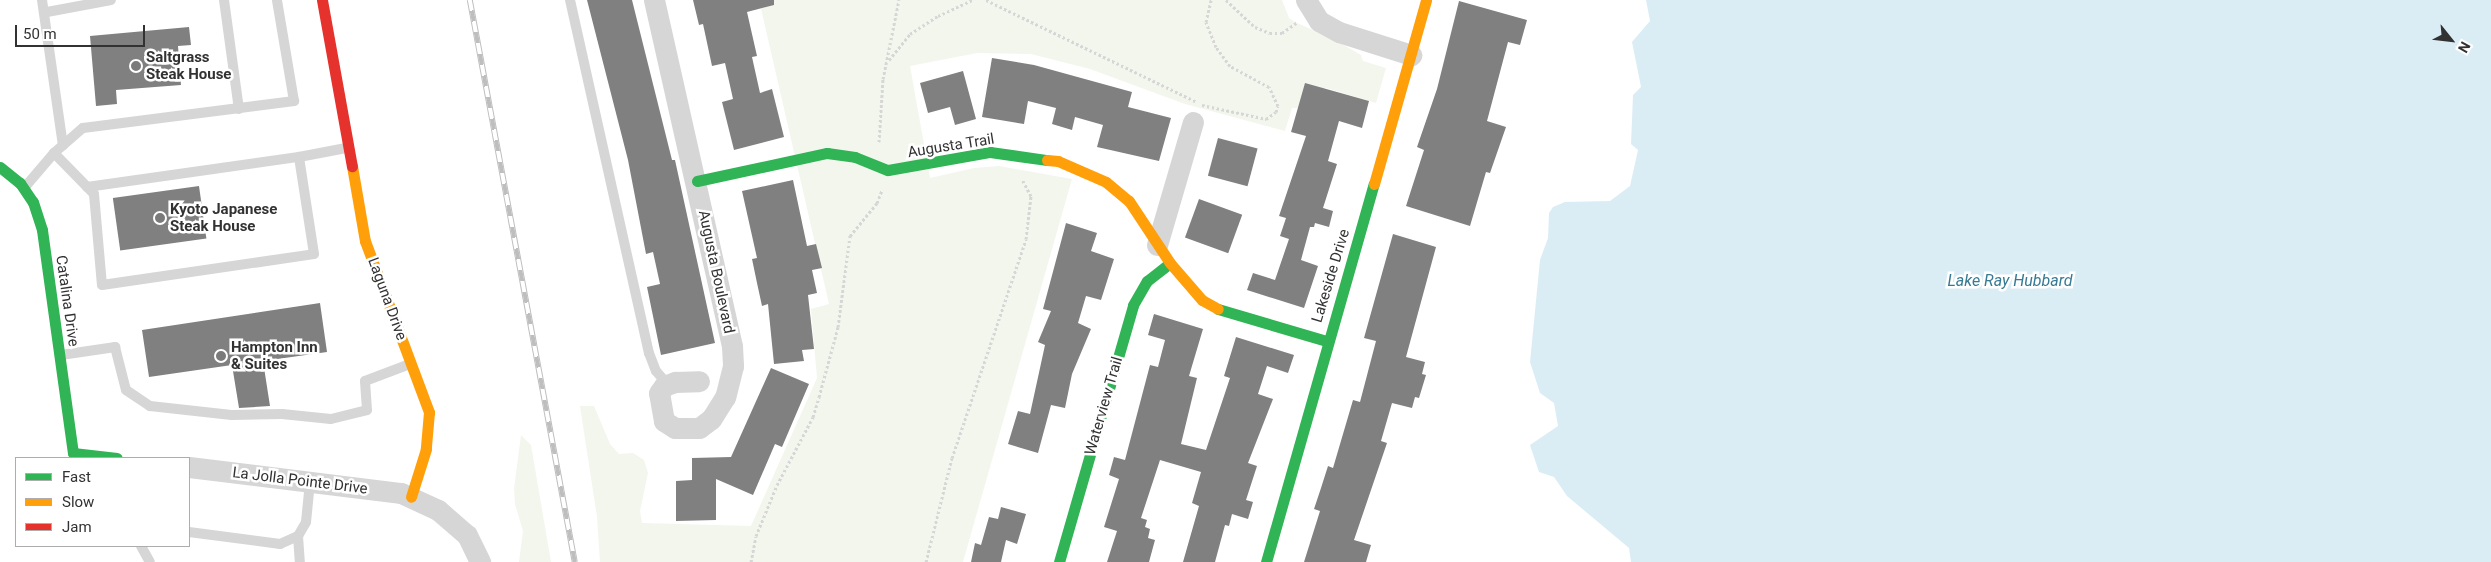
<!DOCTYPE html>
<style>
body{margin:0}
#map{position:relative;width:2491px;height:562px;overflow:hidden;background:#fff;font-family:Roboto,sans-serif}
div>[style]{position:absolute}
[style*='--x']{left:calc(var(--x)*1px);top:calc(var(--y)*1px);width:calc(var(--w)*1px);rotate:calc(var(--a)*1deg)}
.green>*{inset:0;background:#f3f6ed}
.water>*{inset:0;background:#dbedf4}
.building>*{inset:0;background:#808080;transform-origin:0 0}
.path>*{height:3px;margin-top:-1.5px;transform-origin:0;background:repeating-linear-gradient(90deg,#d6d6d6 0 2.5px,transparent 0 5px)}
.lane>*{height:10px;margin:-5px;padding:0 5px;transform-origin:5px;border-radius:5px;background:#d6d6d6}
.street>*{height:21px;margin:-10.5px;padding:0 10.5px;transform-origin:10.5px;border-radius:10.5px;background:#d6d6d6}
.fast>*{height:11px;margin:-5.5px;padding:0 5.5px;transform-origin:5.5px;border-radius:5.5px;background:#30b455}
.slow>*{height:11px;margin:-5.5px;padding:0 5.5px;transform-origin:5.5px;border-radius:5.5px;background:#ff9f0a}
.jam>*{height:11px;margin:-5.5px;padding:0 5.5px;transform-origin:5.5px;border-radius:5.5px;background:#e5322d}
.rail>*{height:5.5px;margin-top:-2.75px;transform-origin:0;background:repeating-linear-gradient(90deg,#fff 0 11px,#bebebe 0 22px);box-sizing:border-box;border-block:1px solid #bebebe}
.dots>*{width:14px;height:14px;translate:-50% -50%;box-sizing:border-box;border:2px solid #fff;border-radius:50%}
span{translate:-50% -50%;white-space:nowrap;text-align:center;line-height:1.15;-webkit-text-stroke:5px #fff;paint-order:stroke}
.poi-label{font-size:15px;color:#323232;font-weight:700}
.left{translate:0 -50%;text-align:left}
.street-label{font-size:15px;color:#323232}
.water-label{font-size:16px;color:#377a93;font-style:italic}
.legend{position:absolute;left:15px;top:457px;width:175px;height:90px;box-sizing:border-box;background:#fff;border:1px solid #adadad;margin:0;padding:6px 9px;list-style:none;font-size:15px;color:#323232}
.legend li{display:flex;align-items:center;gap:10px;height:25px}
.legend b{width:25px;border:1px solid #adadad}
.north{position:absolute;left:2426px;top:15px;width:50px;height:50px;-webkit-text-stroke:4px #fff;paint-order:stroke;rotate:119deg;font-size:14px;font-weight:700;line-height:20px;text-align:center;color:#323232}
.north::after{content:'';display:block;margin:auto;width:18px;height:22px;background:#323232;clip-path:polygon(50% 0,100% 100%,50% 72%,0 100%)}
.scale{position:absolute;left:15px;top:25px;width:130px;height:22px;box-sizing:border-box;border:2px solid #323232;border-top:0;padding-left:6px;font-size:15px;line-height:18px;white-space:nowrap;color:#323232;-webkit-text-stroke:4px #fff;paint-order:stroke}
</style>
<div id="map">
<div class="green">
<div style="clip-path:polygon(759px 0,1282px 0,1289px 18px,1295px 22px,1337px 41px,1361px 55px,1363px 61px,1386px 68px,1376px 103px,1326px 88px,1300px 108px,1292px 108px,1285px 131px,1185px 104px,1090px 69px,1031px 54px,977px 53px,910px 66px,930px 178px,974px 168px,999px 166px,1072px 179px,963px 562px,600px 562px,597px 517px,580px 406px,594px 406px,610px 444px,619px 454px,633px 453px,644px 460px,648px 473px,640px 511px,642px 523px,751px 526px,817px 378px,811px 309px,829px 304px)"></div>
<div style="clip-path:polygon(521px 435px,531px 445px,551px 562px,519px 562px,523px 531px,515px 504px,514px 489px)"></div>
</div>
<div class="water">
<div style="clip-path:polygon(1646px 0,2491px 0,2491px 562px,1631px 562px,1629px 548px,1567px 496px,1554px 477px,1539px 472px,1530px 445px,1558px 426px,1554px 403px,1540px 393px,1530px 362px,1540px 260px,1548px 238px,1549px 213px,1553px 207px,1565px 202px,1610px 201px,1630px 186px,1638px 150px,1631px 144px,1633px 95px,1641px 87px,1632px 42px,1650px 21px)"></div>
</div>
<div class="building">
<div style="clip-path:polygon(587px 0,632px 0,672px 160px,675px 160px,715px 343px,661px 355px,647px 287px,660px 284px,653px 252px,646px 254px,628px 160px)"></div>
<div style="clip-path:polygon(693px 0,774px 0,774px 5px,747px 12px,757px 56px,752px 57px,760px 93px,772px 89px,784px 137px,734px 150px,722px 102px,733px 99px,725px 63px,712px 66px,703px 24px,699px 25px)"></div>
<div style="clip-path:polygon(1459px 1px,1527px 20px,1520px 45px,1508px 42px,1487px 121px,1506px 127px,1490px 173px,1486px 172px,1470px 226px,1406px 206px,1424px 150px,1417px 147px,1437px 89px)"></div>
<div style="clip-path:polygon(189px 27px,191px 45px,178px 46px,181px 85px,116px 90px,117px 104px,96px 106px,90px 36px)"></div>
<div style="clip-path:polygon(992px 58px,1034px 65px,1132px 92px,1128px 107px,1171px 118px,1159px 161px,1097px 147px,1103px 125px,1075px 117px,1072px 130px,1052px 124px,1056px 108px,1028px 101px,1024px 124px,982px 117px)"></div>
<div style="clip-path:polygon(963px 71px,976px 119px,955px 125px,950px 107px,928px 113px,920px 83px)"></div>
<div style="clip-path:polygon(1305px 83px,1369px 101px,1362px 128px,1339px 121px,1328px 161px,1337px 164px,1323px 208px,1333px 211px,1329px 227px,1315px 223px,1314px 227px,1310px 227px,1301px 260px,1318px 266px,1304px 308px,1247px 290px,1253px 273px,1275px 280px,1289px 239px,1280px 236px,1286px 218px,1279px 216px,1306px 136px,1291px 132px)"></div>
<div style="left:1218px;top:138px;width:41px;height:39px;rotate:15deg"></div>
<div style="clip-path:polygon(793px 180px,807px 246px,816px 244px,822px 268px,812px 270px,817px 293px,808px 295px,814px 349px,802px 350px,804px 361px,774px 364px,768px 304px,762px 306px,757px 283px,752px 259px,757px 258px,742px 191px)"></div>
<div style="left:199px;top:186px;width:53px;height:87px;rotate:82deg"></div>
<div style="left:1199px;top:199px;width:46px;height:41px;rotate:20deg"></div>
<div style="clip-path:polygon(1066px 223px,1097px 233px,1091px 251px,1114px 259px,1101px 300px,1086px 296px,1078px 323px,1091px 329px,1072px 374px,1065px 408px,1051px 405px,1038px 453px,1008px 444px,1018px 411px,1030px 414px,1045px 345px,1038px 342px,1051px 311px,1043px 309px)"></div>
<div style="clip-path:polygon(1393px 234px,1436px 247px,1406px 357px,1425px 362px,1422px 374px,1426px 375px,1419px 398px,1415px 397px,1412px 408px,1392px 403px,1381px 441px,1387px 443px,1354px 540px,1371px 545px,1366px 562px,1304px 562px,1320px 511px,1314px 509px,1321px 488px,1328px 466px,1333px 468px,1353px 400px,1360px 402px,1376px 341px,1364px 338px)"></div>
<div style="clip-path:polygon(320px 303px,327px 352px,263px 361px,270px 406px,239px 408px,232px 365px,149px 377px,142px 330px)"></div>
<div style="clip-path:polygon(1154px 314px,1203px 329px,1189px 376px,1197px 378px,1181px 444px,1206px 450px,1230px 378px,1224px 376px,1236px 337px,1294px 355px,1288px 373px,1267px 366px,1258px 394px,1273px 399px,1248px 463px,1257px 466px,1246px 500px,1253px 502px,1248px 519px,1232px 514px,1229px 526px,1225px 525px,1215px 562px,1183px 562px,1199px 506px,1192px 503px,1201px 472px,1160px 460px,1141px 518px,1147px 520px,1145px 527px,1150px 529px,1148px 538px,1155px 540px,1149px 562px,1107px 562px,1117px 531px,1104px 527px,1119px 479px,1109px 475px,1114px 457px,1125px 460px,1150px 365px,1158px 367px,1165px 340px,1148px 335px)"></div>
<div style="clip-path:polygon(771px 368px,809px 384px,782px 447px,775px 444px,753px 495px,716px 479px,716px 520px,676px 521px,676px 481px,692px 480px,692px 458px,731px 457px)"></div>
<div style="clip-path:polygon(1001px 507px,1026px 514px,1017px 544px,1006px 540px,1001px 562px,971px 562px,975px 543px,981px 545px,989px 517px,998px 519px)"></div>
</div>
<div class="path">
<div style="--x:986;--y:0;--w:234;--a:25.8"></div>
<div style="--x:1226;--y:0;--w:40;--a:43"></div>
<div style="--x:1255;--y:27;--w:16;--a:22"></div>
<div style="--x:1270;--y:33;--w:12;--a:0"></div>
<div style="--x:1282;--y:33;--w:19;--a:-35"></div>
<div style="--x:889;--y:60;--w:33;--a:-51"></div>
<div style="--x:910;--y:34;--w:33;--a:-33"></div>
<div style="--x:938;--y:16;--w:38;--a:-25"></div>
<div style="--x:1202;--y:105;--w:66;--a:12.3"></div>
<div style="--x:1266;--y:119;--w:12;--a:-35"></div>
<div style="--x:1276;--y:112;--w:6;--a:-72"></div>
<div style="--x:1278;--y:106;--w:21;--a:-115"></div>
<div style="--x:1269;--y:87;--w:44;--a:-151.7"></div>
<div style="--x:1230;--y:66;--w:24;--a:-126"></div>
<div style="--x:1216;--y:47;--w:27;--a:-112"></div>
<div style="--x:1206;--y:22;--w:23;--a:-77"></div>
<div style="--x:879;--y:142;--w:63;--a:-86.4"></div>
<div style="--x:883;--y:79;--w:81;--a:-78.6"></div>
<div style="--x:751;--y:562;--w:26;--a:-79"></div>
<div style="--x:756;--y:536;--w:55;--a:-67.6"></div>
<div style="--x:777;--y:485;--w:77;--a:-62.1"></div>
<div style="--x:813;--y:417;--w:21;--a:-73"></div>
<div style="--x:819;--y:397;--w:73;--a:-74.8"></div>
<div style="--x:838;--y:327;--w:92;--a:-82.5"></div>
<div style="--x:850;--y:236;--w:43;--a:-50.7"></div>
<div style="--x:877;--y:203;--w:14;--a:-69"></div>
<div style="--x:926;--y:562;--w:107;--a:-76"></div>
<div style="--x:952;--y:458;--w:231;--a:-71.3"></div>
<div style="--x:1026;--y:239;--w:43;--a:-83.4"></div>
<div style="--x:1031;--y:196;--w:19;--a:-118"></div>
</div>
<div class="lane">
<div style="--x:42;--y:0;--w:147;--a:81.8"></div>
<div style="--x:224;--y:0;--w:110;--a:82.2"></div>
<div style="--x:570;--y:0;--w:362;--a:77.4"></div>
<div style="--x:649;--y:353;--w:19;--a:69"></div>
<div style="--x:656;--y:371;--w:18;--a:49"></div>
<div style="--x:47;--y:12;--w:65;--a:-10.6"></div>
<div style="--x:54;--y:153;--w:38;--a:-41"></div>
<div style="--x:83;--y:128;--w:213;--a:-7.3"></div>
<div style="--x:294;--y:101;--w:102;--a:-99.6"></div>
<div style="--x:25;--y:187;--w:45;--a:-49.5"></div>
<div style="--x:54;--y:153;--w:57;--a:45.7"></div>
<div style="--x:94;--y:194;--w:91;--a:85"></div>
<div style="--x:102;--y:285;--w:214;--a:-8.3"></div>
<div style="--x:314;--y:254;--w:98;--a:-98.8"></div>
<div style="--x:299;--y:157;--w:48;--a:-10.8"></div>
<div style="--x:87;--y:187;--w:214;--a:-8.1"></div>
<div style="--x:61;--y:355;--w:55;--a:-8.4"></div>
<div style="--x:115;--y:347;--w:44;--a:75.7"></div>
<div style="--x:126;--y:390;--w:29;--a:34"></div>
<div style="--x:150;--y:406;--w:82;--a:6.3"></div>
<div style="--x:232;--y:415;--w:50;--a:-1.1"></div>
<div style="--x:282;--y:414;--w:49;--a:5.8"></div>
<div style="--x:331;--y:419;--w:37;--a:-14"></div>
<div style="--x:367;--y:410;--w:29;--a:-94"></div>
<div style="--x:365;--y:381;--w:48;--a:-20.7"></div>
<div style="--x:189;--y:532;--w:92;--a:7.5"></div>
<div style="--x:280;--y:544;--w:20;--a:-24"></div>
<div style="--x:298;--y:536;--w:16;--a:-60"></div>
<div style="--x:306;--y:522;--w:40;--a:-84.3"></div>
<div style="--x:298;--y:536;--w:26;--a:86"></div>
<div style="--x:141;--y:546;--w:18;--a:61"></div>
</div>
<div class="street">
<div style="--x:654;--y:0;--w:355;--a:77.3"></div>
<div style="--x:732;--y:346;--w:20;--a:87"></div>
<div style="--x:733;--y:366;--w:32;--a:104"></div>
<div style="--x:725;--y:397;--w:26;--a:122"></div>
<div style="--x:711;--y:419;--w:15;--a:143"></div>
<div style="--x:699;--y:428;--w:24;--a:180"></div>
<div style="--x:675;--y:428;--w:13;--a:-148"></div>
<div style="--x:664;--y:421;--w:28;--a:-100"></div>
<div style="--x:659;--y:393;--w:9;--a:-54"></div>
<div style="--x:664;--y:386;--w:12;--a:-20"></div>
<div style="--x:675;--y:382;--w:24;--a:-2"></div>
<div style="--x:1306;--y:0;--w:25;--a:58"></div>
<div style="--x:1319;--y:21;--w:23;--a:29"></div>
<div style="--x:1339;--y:32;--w:76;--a:17.7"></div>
<div style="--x:1157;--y:245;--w:128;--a:-73.7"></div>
<div style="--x:189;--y:467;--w:214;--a:7"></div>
<div style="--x:401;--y:493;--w:41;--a:24.7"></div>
<div style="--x:438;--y:510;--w:38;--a:41"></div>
<div style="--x:467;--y:535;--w:30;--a:64"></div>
</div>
<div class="fast">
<div style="--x:0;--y:167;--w:26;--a:39"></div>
<div style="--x:20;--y:183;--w:23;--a:56"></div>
<div style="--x:33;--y:202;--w:29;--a:72"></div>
<div style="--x:42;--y:230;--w:225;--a:82.1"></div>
<div style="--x:73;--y:453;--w:44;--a:6.5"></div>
<div style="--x:697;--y:181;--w:133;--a:-12.2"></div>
<div style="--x:827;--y:153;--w:28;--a:8"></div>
<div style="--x:855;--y:157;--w:35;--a:22"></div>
<div style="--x:888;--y:170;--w:104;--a:-10"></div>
<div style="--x:990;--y:152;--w:58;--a:8"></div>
<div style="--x:1218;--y:309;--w:114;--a:16.4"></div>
<div style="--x:1059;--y:562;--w:267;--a:-73.9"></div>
<div style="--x:1133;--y:305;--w:28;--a:-60"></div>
<div style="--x:1147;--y:281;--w:29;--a:-38"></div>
<div style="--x:1266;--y:562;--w:393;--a:-74.1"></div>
</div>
<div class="slow">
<div style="--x:1047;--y:160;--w:11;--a:5"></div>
<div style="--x:1058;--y:161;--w:52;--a:23.6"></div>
<div style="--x:1106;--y:182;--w:30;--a:40"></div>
<div style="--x:1129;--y:201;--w:74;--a:56.5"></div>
<div style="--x:1170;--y:263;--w:49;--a:49.1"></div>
<div style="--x:1202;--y:300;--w:18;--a:29"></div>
<div style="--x:352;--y:166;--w:76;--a:80.2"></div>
<div style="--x:365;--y:241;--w:183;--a:69.5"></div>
<div style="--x:429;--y:412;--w:37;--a:95"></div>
<div style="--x:426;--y:449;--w:50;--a:107.4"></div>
<div style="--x:1374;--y:184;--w:191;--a:-74.2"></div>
</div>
<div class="jam">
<div style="--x:322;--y:0;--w:169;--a:79.8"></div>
</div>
<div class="rail">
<div style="--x:470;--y:0;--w:572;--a:79.42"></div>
</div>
<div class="dots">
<div style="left:136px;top:66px;background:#7a7a7a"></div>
<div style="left:160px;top:218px;background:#7a7a7a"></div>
<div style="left:221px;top:356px;background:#7a7a7a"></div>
</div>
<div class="poi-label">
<span class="left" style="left:146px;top:66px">Saltgrass<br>Steak House</span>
<span class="left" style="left:170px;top:218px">Kyoto Japanese<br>Steak House</span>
<span class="left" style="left:231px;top:356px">Hampton Inn<br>&amp; Suites</span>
</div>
<div class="street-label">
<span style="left:951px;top:146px;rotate:-9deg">Augusta Trail</span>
<span style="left:716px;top:272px;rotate:78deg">Augusta Boulevard</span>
<span style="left:1331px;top:276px;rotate:-73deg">Lakeside Drive</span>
<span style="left:387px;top:299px;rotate:70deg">Laguna Drive</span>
<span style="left:67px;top:301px;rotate:82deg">Catalina Drive</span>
<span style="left:1104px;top:406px;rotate:-74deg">Waterview Trail</span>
<span style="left:300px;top:481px;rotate:7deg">La Jolla Pointe Drive</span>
</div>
<div class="water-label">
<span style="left:2010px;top:281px">Lake Ray Hubbard</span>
</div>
<ul class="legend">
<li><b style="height:6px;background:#30b455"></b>Fast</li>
<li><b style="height:6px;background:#ff9f0a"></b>Slow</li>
<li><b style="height:6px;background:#e5322d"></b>Jam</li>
</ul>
<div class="north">N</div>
<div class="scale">50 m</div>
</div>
